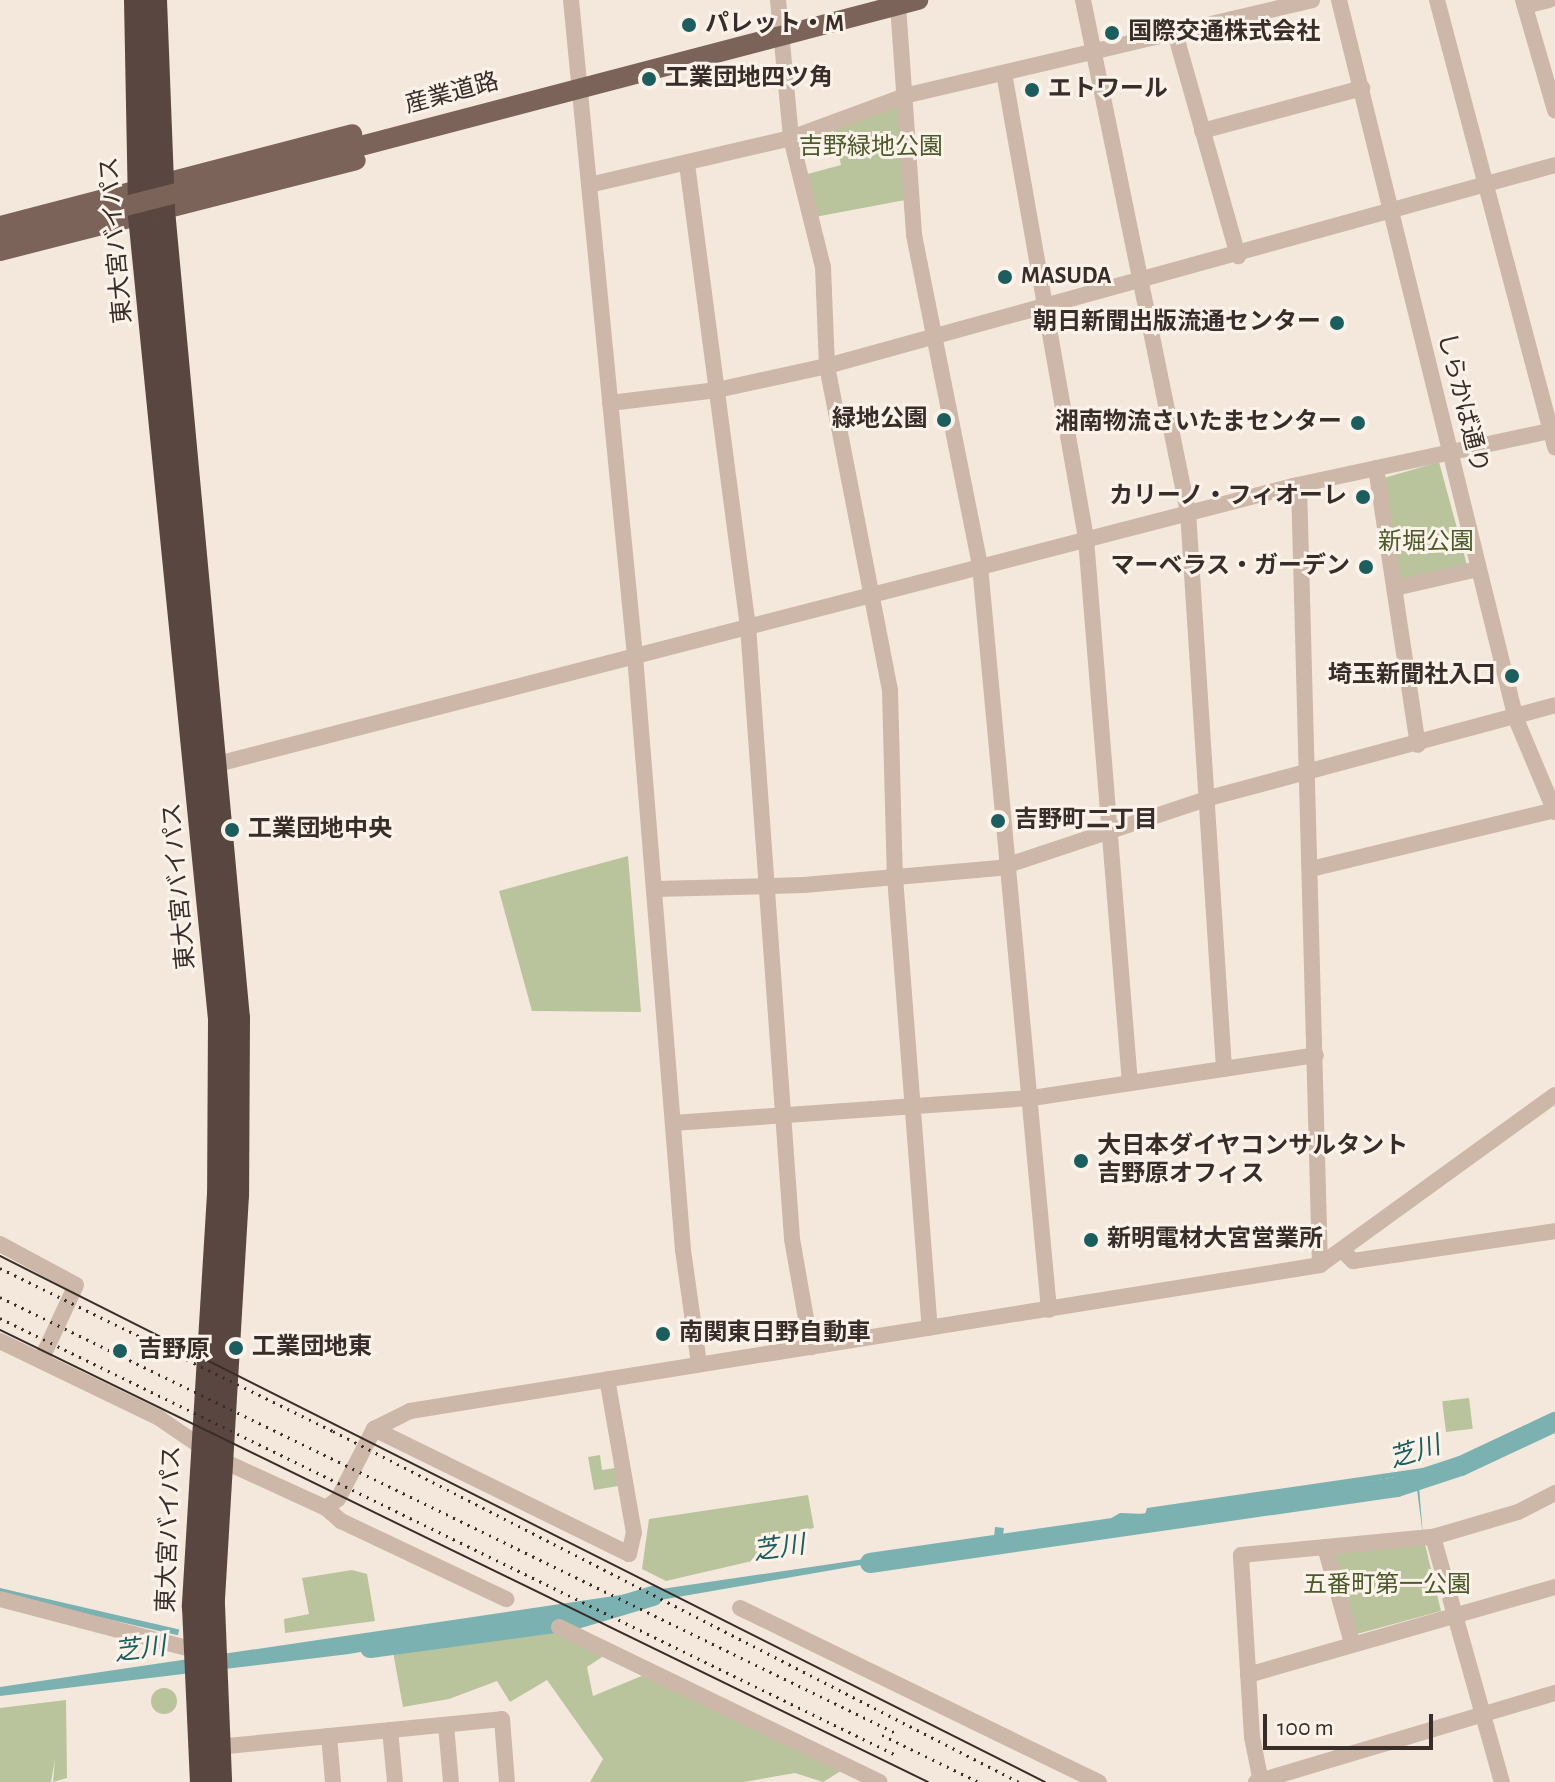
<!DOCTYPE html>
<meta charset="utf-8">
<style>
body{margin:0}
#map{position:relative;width:1555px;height:1782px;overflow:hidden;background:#f4e8dd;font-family:"Alegreya Sans","Noto Sans JP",sans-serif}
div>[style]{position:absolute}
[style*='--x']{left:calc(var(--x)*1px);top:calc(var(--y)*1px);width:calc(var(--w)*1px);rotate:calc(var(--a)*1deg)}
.green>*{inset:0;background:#b9c49c;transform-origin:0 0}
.round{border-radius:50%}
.water>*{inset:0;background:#7bb2b1;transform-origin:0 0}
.river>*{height:20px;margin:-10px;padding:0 10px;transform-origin:10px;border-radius:10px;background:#7bb2b1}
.minor>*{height:16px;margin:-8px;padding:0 8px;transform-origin:8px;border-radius:8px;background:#ccb7a9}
.major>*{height:20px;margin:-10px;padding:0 10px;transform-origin:10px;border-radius:10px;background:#7c6359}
.highway>*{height:24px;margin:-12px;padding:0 12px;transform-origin:12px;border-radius:12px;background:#5a4640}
.tram>*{height:2px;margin:-1px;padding:0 1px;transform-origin:1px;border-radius:1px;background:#392d29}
.rail>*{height:3px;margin-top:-1.5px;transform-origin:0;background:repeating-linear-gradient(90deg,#392d29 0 2px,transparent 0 8px)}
.major-bridge>*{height:20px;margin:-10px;padding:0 10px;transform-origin:10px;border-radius:10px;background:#7c6359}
.dots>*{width:22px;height:22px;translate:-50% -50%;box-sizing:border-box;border:4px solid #fbf2ea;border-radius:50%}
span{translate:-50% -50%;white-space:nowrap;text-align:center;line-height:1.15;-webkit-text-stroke:6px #fbf2ea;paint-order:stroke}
.poi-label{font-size:24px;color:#392d29;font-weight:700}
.left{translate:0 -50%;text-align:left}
.right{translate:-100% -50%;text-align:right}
.street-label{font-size:24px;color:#392d29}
.park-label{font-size:24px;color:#4b592b}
.water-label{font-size:26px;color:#1c5d5d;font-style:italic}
.scale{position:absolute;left:1263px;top:1714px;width:170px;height:36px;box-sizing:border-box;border:4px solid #392d29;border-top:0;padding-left:10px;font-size:24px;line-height:28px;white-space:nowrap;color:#392d29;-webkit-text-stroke:6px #fbf2ea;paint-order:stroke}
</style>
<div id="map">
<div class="green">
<div style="clip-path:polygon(896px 103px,903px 107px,905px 200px,815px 217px,804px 175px,841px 165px,833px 128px)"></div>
<div style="clip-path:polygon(1439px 462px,1467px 565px,1398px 581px,1384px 478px)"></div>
<div style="clip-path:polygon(628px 856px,641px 1012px,532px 1011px,499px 891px)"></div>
<div style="left:1469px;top:1398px;width:31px;height:27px;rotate:83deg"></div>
<div style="clip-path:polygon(600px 1455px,602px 1470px,615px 1468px,618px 1486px,594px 1490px,588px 1457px)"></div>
<div style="clip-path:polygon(808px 1495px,814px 1528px,773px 1536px,774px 1556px,666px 1581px,642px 1569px,649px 1519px)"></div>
<div style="clip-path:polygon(1425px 1544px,1441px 1611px,1357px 1634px,1334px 1554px)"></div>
<div style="clip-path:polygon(352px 1570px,367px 1574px,375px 1621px,285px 1633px,284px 1619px,309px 1614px,302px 1578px)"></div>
<div style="clip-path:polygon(567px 1626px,605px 1655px,587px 1667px,593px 1696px,644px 1675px,844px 1769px,823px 1782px,795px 1773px,744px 1782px,590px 1782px,603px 1759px,547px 1680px,510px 1702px,497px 1681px,449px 1699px,403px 1707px,393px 1652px)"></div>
<div class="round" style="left:151px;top:1688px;width:26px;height:26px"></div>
<div style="clip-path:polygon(66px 1700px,67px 1778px,53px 1782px,55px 1759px,51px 1782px,0 1782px,0 1708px)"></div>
</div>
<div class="water">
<div style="clip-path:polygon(1555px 1425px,1555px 1431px,1506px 1454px,1418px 1474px,1423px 1536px,1415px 1474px,1224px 1505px,1225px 1516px,1218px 1514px,1221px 1505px,1142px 1523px,1034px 1535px,349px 1654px,0 1696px,0 1687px,959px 1545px,994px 1538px,995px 1527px,1004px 1528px,1003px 1535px,1034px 1531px,1108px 1520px,1120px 1513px,1145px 1514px,1147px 1508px,1450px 1464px)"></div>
<div style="left:0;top:1588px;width:184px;height:6px;rotate:13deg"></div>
</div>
<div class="river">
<div style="--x:870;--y:1563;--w:532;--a:-8.21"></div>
<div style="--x:1397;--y:1487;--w:67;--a:-18.2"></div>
<div style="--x:1461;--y:1466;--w:104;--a:-25.1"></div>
<div style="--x:370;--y:1648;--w:202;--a:-7.7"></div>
<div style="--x:570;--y:1621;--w:87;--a:-16.8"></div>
</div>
<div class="minor">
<div style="--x:571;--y:0;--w:659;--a:84.43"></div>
<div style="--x:635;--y:656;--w:596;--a:85.38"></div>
<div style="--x:683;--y:1250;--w:115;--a:82"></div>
<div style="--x:778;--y:0;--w:139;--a:84.6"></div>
<div style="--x:791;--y:138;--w:133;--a:76.1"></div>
<div style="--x:823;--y:267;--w:99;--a:87.7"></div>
<div style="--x:827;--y:366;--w:331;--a:79"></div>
<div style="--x:890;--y:691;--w:186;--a:88.5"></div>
<div style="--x:895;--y:877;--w:452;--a:85.6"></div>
<div style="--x:1083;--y:0;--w:523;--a:78.41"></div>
<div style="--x:1188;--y:512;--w:558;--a:86.3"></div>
<div style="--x:1339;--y:0;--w:740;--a:76.17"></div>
<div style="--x:1516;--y:719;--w:101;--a:67.2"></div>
<div style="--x:1437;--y:0;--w:463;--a:75.2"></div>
<div style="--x:1523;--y:0;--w:115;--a:73.8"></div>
<div style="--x:898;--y:5;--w:231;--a:86"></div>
<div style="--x:914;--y:235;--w:338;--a:78.7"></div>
<div style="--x:980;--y:566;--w:747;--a:84.7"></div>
<div style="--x:1525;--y:6;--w:25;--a:-14"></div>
<div style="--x:1175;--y:33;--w:232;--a:74.2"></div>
<div style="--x:1004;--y:73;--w:473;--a:80"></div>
<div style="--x:1086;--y:539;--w:546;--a:85.38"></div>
<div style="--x:1202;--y:131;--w:166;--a:-15"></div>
<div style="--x:687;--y:164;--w:466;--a:82.5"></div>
<div style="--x:748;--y:626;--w:615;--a:85.89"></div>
<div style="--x:792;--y:1239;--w:110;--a:80"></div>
<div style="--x:589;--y:185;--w:207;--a:-13.1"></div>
<div style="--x:791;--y:138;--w:125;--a:-20.2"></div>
<div style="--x:908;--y:95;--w:415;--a:-13.2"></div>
<div style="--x:610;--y:403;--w:108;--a:-6.9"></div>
<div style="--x:717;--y:390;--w:113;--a:-12.3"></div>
<div style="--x:827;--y:366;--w:755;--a:-15.43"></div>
<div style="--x:1376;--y:468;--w:280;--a:81.4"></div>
<div style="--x:1299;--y:485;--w:780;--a:88.46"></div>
<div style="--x:1395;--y:588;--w:85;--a:-12.9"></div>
<div style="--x:206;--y:767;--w:1123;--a:-14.49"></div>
<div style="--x:1293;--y:486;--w:268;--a:-12.1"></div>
<div style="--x:1311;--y:869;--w:250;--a:-13.6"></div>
<div style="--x:655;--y:889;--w:149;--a:-1.5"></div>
<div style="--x:804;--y:885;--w:196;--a:-5"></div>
<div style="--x:999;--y:868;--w:221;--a:-18.4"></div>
<div style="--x:1209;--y:798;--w:358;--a:-15"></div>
<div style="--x:673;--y:1123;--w:360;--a:-4"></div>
<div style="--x:1032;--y:1098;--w:287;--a:-8.6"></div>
<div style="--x:0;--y:1244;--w:86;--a:28.3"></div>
<div style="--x:76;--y:1285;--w:83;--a:115"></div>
<div style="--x:1344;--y:1252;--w:13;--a:45"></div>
<div style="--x:1353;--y:1261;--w:204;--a:-8.4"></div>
<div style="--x:0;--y:1341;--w:177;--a:25.8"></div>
<div style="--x:159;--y:1418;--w:73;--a:34.3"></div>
<div style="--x:219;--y:1459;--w:118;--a:24.6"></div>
<div style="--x:326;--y:1508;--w:15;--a:-37"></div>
<div style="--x:338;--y:1499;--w:79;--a:-62.8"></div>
<div style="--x:374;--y:1429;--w:40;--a:-26.6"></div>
<div style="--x:410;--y:1411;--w:922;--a:-9.11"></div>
<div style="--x:1320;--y:1265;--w:290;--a:-35.9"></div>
<div style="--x:374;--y:1429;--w:284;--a:26.1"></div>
<div style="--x:629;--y:1554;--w:22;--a:-77"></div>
<div style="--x:634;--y:1533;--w:156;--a:-99.9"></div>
<div style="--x:326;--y:1508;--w:20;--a:41"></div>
<div style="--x:341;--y:1521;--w:183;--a:25.3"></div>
<div style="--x:1433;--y:1537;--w:255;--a:74.3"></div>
<div style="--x:1325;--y:1547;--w:100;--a:74.3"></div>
<div style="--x:0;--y:1599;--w:202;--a:14.7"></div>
<div style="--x:740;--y:1608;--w:399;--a:25.9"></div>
<div style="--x:559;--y:1627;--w:356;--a:25.8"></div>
<div style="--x:1248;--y:1675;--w:319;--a:-16"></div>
<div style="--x:446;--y:1725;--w:57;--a:85"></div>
<div style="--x:390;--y:1730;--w:52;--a:84.5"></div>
<div style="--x:329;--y:1736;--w:46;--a:85"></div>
<div style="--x:217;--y:1747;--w:286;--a:-5.6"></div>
<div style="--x:502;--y:1719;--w:63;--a:85.5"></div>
<div style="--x:1256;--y:1782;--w:312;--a:-16.6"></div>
<div style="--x:1261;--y:1782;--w:46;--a:-101.3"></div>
<div style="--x:1252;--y:1737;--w:182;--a:-93.5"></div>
<div style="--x:1241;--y:1555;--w:193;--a:-5.4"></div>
<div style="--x:1433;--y:1537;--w:89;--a:-16.4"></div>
<div style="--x:1518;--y:1512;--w:42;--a:-27.2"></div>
</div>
<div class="major">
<div style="--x:334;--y:153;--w:604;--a:-14.68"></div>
<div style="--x:0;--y:226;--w:364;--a:-14.6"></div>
<div style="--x:0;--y:251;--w:367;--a:-14.3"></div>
</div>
<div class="highway">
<div style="--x:136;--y:0;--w:216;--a:88.9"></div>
<div style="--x:140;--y:216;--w:807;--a:84.31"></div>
<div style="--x:220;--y:1019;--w:175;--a:90.3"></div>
<div style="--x:219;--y:1194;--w:414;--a:93.5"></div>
<div style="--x:194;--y:1607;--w:175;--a:87.4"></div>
<div style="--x:155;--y:0;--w:210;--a:87.8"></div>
<div style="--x:163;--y:210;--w:811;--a:84.7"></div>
<div style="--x:238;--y:1018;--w:177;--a:90.3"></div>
<div style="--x:237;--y:1195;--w:411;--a:93.4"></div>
<div style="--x:213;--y:1605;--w:177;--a:87.7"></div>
</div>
<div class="tram">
<div style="--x:0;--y:1256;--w:1170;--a:26.72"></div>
<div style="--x:0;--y:1330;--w:1032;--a:25.97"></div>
</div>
<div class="rail">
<div style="--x:0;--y:1268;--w:371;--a:26.1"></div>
<div style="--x:333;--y:1431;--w:771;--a:27.1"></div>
<div style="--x:0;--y:1297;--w:996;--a:25.95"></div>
<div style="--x:0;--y:1318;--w:995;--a:26"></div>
<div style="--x:882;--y:1735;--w:108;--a:25.9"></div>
</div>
<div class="major-bridge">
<div style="--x:0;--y:238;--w:345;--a:-14.3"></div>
</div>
<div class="dots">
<div style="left:689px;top:25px;background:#1c5d5d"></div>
<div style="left:1112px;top:33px;background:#1c5d5d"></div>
<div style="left:649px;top:79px;background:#1c5d5d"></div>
<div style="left:1032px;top:90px;background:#1c5d5d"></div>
<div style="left:1005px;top:277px;background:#1c5d5d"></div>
<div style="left:1337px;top:323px;background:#1c5d5d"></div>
<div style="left:944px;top:420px;background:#1c5d5d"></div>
<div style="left:1358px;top:423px;background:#1c5d5d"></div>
<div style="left:1363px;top:497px;background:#1c5d5d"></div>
<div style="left:1366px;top:567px;background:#1c5d5d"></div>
<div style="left:1512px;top:676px;background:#1c5d5d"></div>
<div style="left:998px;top:821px;background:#1c5d5d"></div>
<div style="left:232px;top:830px;background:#1c5d5d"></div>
<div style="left:1081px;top:1161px;background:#1c5d5d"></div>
<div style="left:1091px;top:1240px;background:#1c5d5d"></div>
<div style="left:663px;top:1334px;background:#1c5d5d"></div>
<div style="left:236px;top:1348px;background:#1c5d5d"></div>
<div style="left:120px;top:1351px;background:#1c5d5d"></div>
</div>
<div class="poi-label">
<span class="left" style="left:705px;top:25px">パレット・M</span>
<span class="left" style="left:1128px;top:33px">国際交通株式会社</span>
<span class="left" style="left:665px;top:79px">工業団地四ツ角</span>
<span class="left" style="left:1048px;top:90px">エトワール</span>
<span class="left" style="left:1021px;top:277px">MASUDA</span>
<span class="right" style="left:1321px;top:323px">朝日新聞出版流通センター</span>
<span class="right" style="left:928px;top:420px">緑地公園</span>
<span class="right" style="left:1342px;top:423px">湘南物流さいたまセンター</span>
<span class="right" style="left:1347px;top:497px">カリーノ・フィオーレ</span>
<span class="right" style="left:1350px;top:567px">マーベラス・ガーデン</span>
<span class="right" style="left:1496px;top:676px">埼玉新聞社入口</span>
<span class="left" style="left:1014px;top:821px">吉野町二丁目</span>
<span class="left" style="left:248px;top:830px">工業団地中央</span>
<span class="left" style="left:1097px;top:1161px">大日本ダイヤコンサルタント<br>吉野原オフィス</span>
<span class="left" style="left:1107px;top:1240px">新明電材大宮営業所</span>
<span class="left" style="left:679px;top:1334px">南関東日野自動車</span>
<span class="left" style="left:252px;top:1348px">工業団地東</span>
<span class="left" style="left:138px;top:1351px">吉野原</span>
</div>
<div class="street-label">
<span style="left:452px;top:94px;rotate:-15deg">産業道路</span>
<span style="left:117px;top:240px;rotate:-95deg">東大宮バイパス</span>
<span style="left:1462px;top:403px;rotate:76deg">しらかば通り</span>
<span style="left:180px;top:886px;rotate:-95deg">東大宮バイパス</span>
<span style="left:170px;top:1529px;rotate:-88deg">東大宮バイパス</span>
</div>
<div class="park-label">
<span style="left:871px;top:148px">吉野緑地公園</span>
<span style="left:1426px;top:543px">新堀公園</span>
<span style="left:1387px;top:1586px">五番町第一公園</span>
</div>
<div class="water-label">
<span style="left:1415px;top:1453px;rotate:-17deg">芝川</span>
<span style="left:779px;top:1549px;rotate:-8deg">芝川</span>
<span style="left:140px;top:1650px;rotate:-7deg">芝川</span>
</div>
<div class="scale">100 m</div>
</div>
